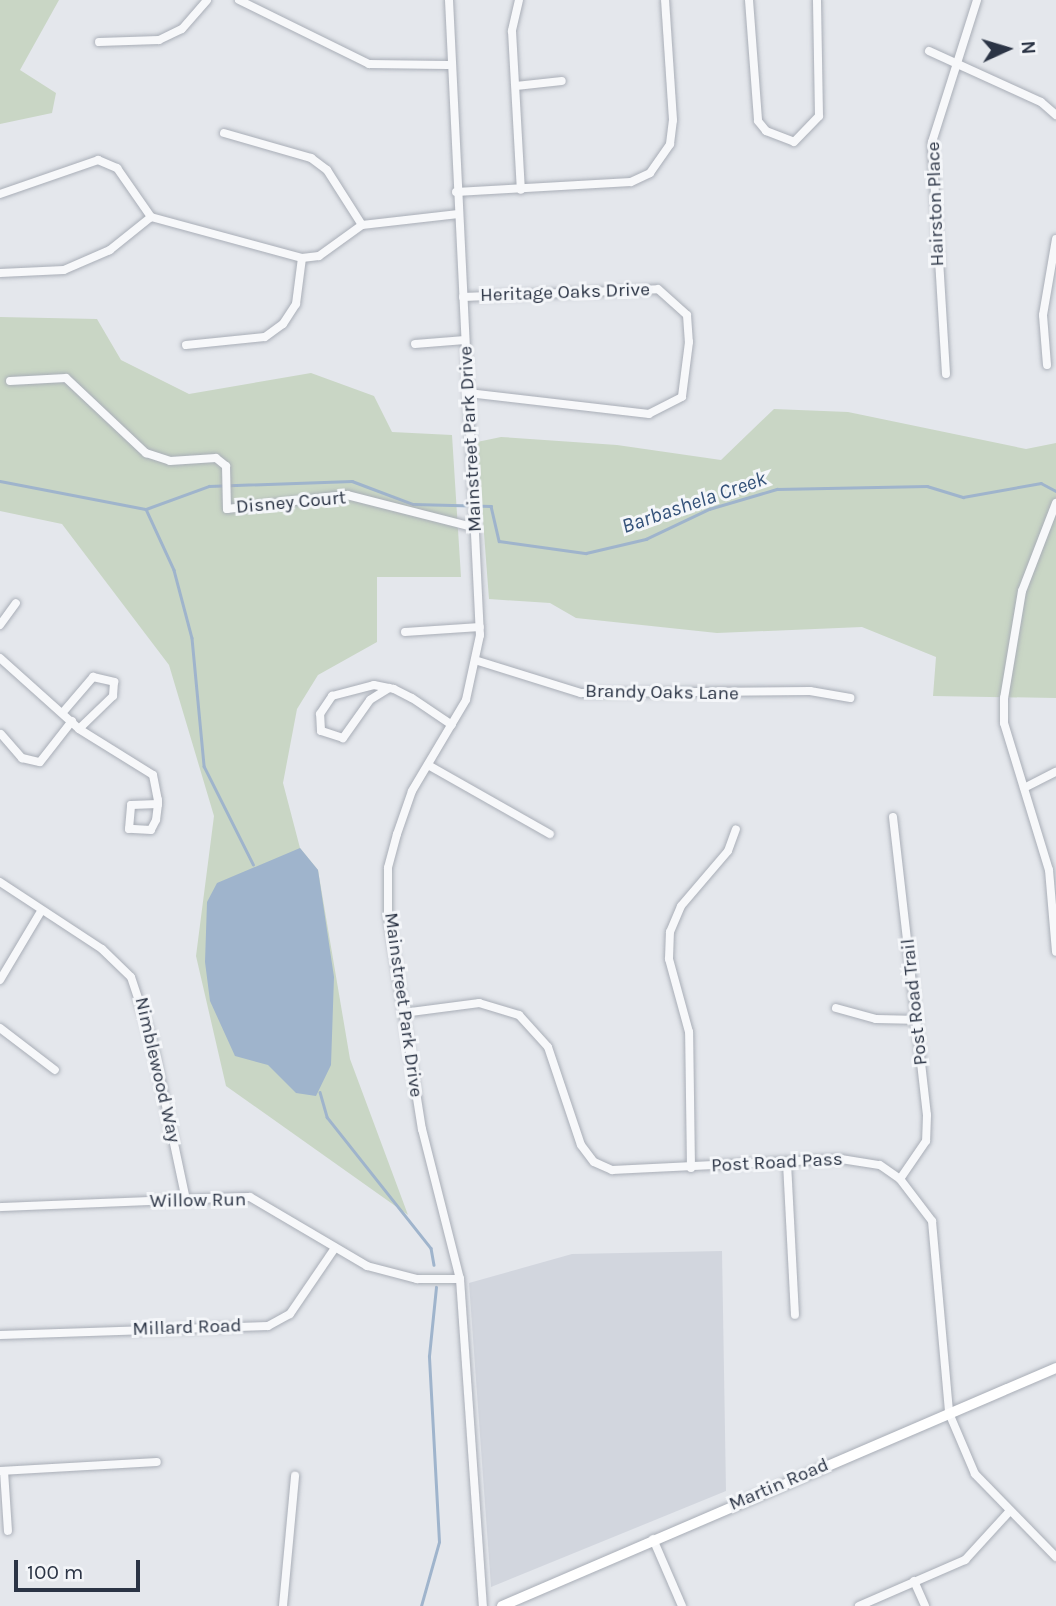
<!DOCTYPE html>
<style>
body{margin:0}
#map{position:relative;width:1056px;height:1606px;overflow:hidden;background:#e4e7ec;font-family:Karla,sans-serif}
div>[style]{position:absolute}
[style*='--x']{left:calc(var(--x)*1px);top:calc(var(--y)*1px);width:calc(var(--w)*1px);rotate:calc(var(--a)*1deg)}
.built>*{inset:0;background:#d2d6de}
.green>*{inset:0;background:#c9d6c5}
.water>*{inset:0;background:#9fb4cc}
.stream>*{height:2.5px;margin:-1.25px;padding:0 1.25px;transform-origin:1.25px;border-radius:1.25px;background:#9fb4cc}
.roads{filter:drop-shadow(0 0 2px #a9aeb7) drop-shadow(0 0 2px #a9aeb7)}
.street>*{height:8px;margin:-4px;padding:0 4px;transform-origin:4px;border-radius:4px;background:#f7f8fa}
.secondary>*{height:10px;margin:-5px;padding:0 5px;transform-origin:5px;border-radius:5px;background:#fff}
span{translate:-50% -50%;white-space:nowrap;text-align:center;line-height:1.15;-webkit-text-stroke:6px #f4f6f9;paint-order:stroke}
.street-label{font-size:19px;color:#2b3445}
.water-label{font-size:21px;color:#34527a;font-style:italic}
.north{position:absolute;left:972px;top:14px;width:70px;height:70px;-webkit-text-stroke:5px #f4f6f9;paint-order:stroke;rotate:86deg;font-size:19px;font-weight:700;line-height:28px;text-align:center;color:#2b3445}
.north::after{content:'';display:block;margin:auto;width:24px;height:32px;background:#2b3445;clip-path:polygon(50% 0,100% 100%,50% 72%,0 100%)}
.scale{position:absolute;left:14px;top:1560px;width:126px;height:32px;box-sizing:border-box;border:4px solid #2b3445;border-top:0;padding-left:9px;font-size:21px;line-height:24px;white-space:nowrap;color:#2b3445;-webkit-text-stroke:5px #f4f6f9;paint-order:stroke}
</style>
<div id="map">
<div class="built">
<div style="clip-path:polygon(722px 1251px,726px 1491px,491px 1587px,469px 1283px,572px 1254px)"></div>
</div>
<div class="green">
<div style="clip-path:polygon(0 0,59px 0,20px 70px,56px 93px,52px 113px,0 124px)"></div>
<div style="clip-path:polygon(0 317px,97px 319px,121px 360px,189px 394px,311px 373px,374px 396px,392px 432px,452px 435px,461px 577px,377px 577px,377px 642px,318px 675px,297px 709px,283px 783px,300px 848px,318px 870px,350px 1059px,408px 1215px,226px 1086px,196px 956px,214px 816px,169px 665px,62px 524px,0 511px)"></div>
<div style="clip-path:polygon(774px 409px,848px 412px,1026px 449px,1056px 443px,1056px 698px,933px 696px,936px 657px,862px 627px,717px 633px,576px 618px,550px 603px,489px 599px,477px 442px,501px 437px,617px 445px,721px 460px)"></div>
</div>
<div class="water">
<div style="clip-path:polygon(300px 848px,318px 870px,334px 977px,331px 1065px,316px 1096px,296px 1093px,268px 1065px,235px 1056px,210px 1001px,205px 962px,207px 902px,217px 883px)"></div>
</div>
<div class="stream">
<div style="--x:0;--y:481;--w:149;--a:10.9"></div>
<div style="--x:146;--y:509;--w:67;--a:-20.1"></div>
<div style="--x:209;--y:486;--w:143;--a:-2"></div>
<div style="--x:352;--y:481;--w:65;--a:20.7"></div>
<div style="--x:413;--y:504;--w:78;--a:1.5"></div>
<div style="--x:491;--y:506;--w:36;--a:77"></div>
<div style="--x:499;--y:541;--w:88;--a:7.9"></div>
<div style="--x:586;--y:553;--w:62;--a:-13.1"></div>
<div style="--x:646;--y:539;--w:70;--a:-25.5"></div>
<div style="--x:709;--y:509;--w:71;--a:-16.4"></div>
<div style="--x:777;--y:489;--w:150;--a:-1.1"></div>
<div style="--x:927;--y:486;--w:38;--a:17"></div>
<div style="--x:963;--y:497;--w:79;--a:-10.2"></div>
<div style="--x:1041;--y:483;--w:17;--a:28"></div>
<div style="--x:146;--y:509;--w:67;--a:65.3"></div>
<div style="--x:174;--y:570;--w:70;--a:75.2"></div>
<div style="--x:192;--y:638;--w:129;--a:84.6"></div>
<div style="--x:204;--y:766;--w:110;--a:63.4"></div>
<div style="--x:320;--y:1092;--w:26;--a:74"></div>
<div style="--x:327;--y:1117;--w:167;--a:51.6"></div>
<div style="--x:431;--y:1248;--w:17;--a:80"></div>
<div style="--x:421;--y:1606;--w:66;--a:-74.3"></div>
<div style="--x:439;--y:1542;--w:186;--a:-93.1"></div>
<div style="--x:429;--y:1356;--w:69;--a:-84.2"></div>
</div>
<div class="roads">
<div class="street">
<div style="--x:239;--y:0;--w:145;--a:26.2"></div>
<div style="--x:369;--y:64;--w:79;--a:0.7"></div>
<div style="--x:449;--y:0;--w:636;--a:87.21"></div>
<div style="--x:480;--y:635;--w:66;--a:102.2"></div>
<div style="--x:466;--y:700;--w:106;--a:120.7"></div>
<div style="--x:412;--y:791;--w:46;--a:109.2"></div>
<div style="--x:397;--y:834;--w:35;--a:105"></div>
<div style="--x:388;--y:868;--w:47;--a:90"></div>
<div style="--x:388;--y:915;--w:217;--a:81"></div>
<div style="--x:422;--y:1129;--w:155;--a:75.8"></div>
<div style="--x:460;--y:1279;--w:328;--a:86"></div>
<div style="--x:519;--y:0;--w:32;--a:103"></div>
<div style="--x:512;--y:31;--w:159;--a:86.8"></div>
<div style="--x:749;--y:0;--w:121;--a:85.7"></div>
<div style="--x:758;--y:121;--w:13;--a:51"></div>
<div style="--x:766;--y:131;--w:30;--a:21"></div>
<div style="--x:794;--y:142;--w:36;--a:-46"></div>
<div style="--x:819;--y:116;--w:116;--a:-91"></div>
<div style="--x:99;--y:42;--w:60;--a:-1.9"></div>
<div style="--x:159;--y:40;--w:25;--a:-26"></div>
<div style="--x:182;--y:29;--w:38;--a:-49"></div>
<div style="--x:929;--y:51;--w:123;--a:24.5"></div>
<div style="--x:1041;--y:102;--w:20;--a:41"></div>
<div style="--x:516;--y:86;--w:46;--a:-6.2"></div>
<div style="--x:224;--y:133;--w:91;--a:16"></div>
<div style="--x:311;--y:158;--w:20;--a:37"></div>
<div style="--x:327;--y:170;--w:65;--a:57.5"></div>
<div style="--x:456;--y:192;--w:175;--a:-3.3"></div>
<div style="--x:631;--y:182;--w:21;--a:-25"></div>
<div style="--x:650;--y:173;--w:35;--a:-55"></div>
<div style="--x:670;--y:144;--w:24;--a:-83"></div>
<div style="--x:673;--y:120;--w:120;--a:-93.8"></div>
<div style="--x:0;--y:194;--w:104;--a:-19.1"></div>
<div style="--x:98;--y:160;--w:21;--a:23"></div>
<div style="--x:117;--y:168;--w:60;--a:55.2"></div>
<div style="--x:151;--y:217;--w:53;--a:141.2"></div>
<div style="--x:110;--y:250;--w:50;--a:156.5"></div>
<div style="--x:64;--y:270;--w:64;--a:177.3"></div>
<div style="--x:151;--y:217;--w:156;--a:15.2"></div>
<div style="--x:302;--y:258;--w:17;--a:-7"></div>
<div style="--x:319;--y:256;--w:53;--a:-35.8"></div>
<div style="--x:362;--y:225;--w:97;--a:-6.5"></div>
<div style="--x:463;--y:297;--w:195;--a:-2.3"></div>
<div style="--x:658;--y:289;--w:39;--a:42"></div>
<div style="--x:687;--y:315;--w:27;--a:86"></div>
<div style="--x:689;--y:342;--w:55;--a:97.3"></div>
<div style="--x:682;--y:397;--w:37;--a:153"></div>
<div style="--x:649;--y:414;--w:182;--a:-173.4"></div>
<div style="--x:415;--y:344;--w:50;--a:-4.6"></div>
<div style="--x:186;--y:345;--w:79;--a:-5.8"></div>
<div style="--x:265;--y:337;--w:22;--a:-36"></div>
<div style="--x:283;--y:324;--w:24;--a:-57"></div>
<div style="--x:296;--y:304;--w:46;--a:-82.6"></div>
<div style="--x:1047;--y:365;--w:50;--a:-94.6"></div>
<div style="--x:1043;--y:315;--w:77;--a:-80.3"></div>
<div style="--x:946;--y:374;--w:232;--a:-93.5"></div>
<div style="--x:932;--y:142;--w:149;--a:-72.4"></div>
<div style="--x:10;--y:381;--w:56;--a:-3.1"></div>
<div style="--x:66;--y:378;--w:110;--a:43.2"></div>
<div style="--x:146;--y:453;--w:25;--a:18"></div>
<div style="--x:170;--y:461;--w:46;--a:-3.7"></div>
<div style="--x:216;--y:458;--w:13;--a:39"></div>
<div style="--x:226;--y:466;--w:43;--a:88.7"></div>
<div style="--x:227;--y:509;--w:121;--a:-6.7"></div>
<div style="--x:347;--y:495;--w:133;--a:14.3"></div>
<div style="--x:1056;--y:503;--w:94;--a:111.1"></div>
<div style="--x:1022;--y:591;--w:109;--a:99.5"></div>
<div style="--x:1004;--y:698;--w:25;--a:90"></div>
<div style="--x:1004;--y:723;--w:154;--a:73"></div>
<div style="--x:1049;--y:870;--w:82;--a:85.1"></div>
<div style="--x:0;--y:625;--w:27;--a:-54"></div>
<div style="--x:405;--y:632;--w:75;--a:-3.8"></div>
<div style="--x:0;--y:658;--w:106;--a:41.9"></div>
<div style="--x:79;--y:729;--w:87;--a:31.9"></div>
<div style="--x:153;--y:775;--w:25;--a:79"></div>
<div style="--x:158;--y:800;--w:4;--a:90"></div>
<div style="--x:158;--y:804;--w:16;--a:97"></div>
<div style="--x:156;--y:820;--w:11;--a:117"></div>
<div style="--x:151;--y:830;--w:22;--a:-177"></div>
<div style="--x:129;--y:829;--w:24;--a:-85"></div>
<div style="--x:131;--y:805;--w:27;--a:-2"></div>
<div style="--x:478;--y:661;--w:108;--a:17.3"></div>
<div style="--x:581;--y:693;--w:229;--a:-0.5"></div>
<div style="--x:810;--y:691;--w:41;--a:9.9"></div>
<div style="--x:389;--y:688;--w:22;--a:148"></div>
<div style="--x:370;--y:700;--w:47;--a:125.4"></div>
<div style="--x:343;--y:738;--w:23;--a:-162"></div>
<div style="--x:321;--y:731;--w:17;--a:-93"></div>
<div style="--x:320;--y:714;--w:22;--a:-56"></div>
<div style="--x:332;--y:696;--w:43;--a:-14.7"></div>
<div style="--x:374;--y:685;--w:20;--a:11"></div>
<div style="--x:394;--y:689;--w:20;--a:27"></div>
<div style="--x:412;--y:698;--w:48;--a:34"></div>
<div style="--x:64;--y:711;--w:45;--a:-49.5"></div>
<div style="--x:93;--y:677;--w:22;--a:13"></div>
<div style="--x:114;--y:682;--w:14;--a:94"></div>
<div style="--x:113;--y:696;--w:47;--a:135.9"></div>
<div style="--x:1;--y:734;--w:32;--a:49"></div>
<div style="--x:22;--y:758;--w:18;--a:13"></div>
<div style="--x:40;--y:762;--w:52;--a:-52"></div>
<div style="--x:428;--y:765;--w:140;--a:29.5"></div>
<div style="--x:1024;--y:788;--w:36;--a:-27"></div>
<div style="--x:893;--y:817;--w:300;--a:83.5"></div>
<div style="--x:927;--y:1115;--w:26;--a:92"></div>
<div style="--x:926;--y:1141;--w:46;--a:124.4"></div>
<div style="--x:0;--y:882;--w:122;--a:33.3"></div>
<div style="--x:102;--y:949;--w:40;--a:44"></div>
<div style="--x:131;--y:977;--w:66;--a:71.6"></div>
<div style="--x:152;--y:1040;--w:164;--a:78"></div>
<div style="--x:0;--y:980;--w:78;--a:-59.2"></div>
<div style="--x:836;--y:1008;--w:41;--a:15.4"></div>
<div style="--x:876;--y:1019;--w:42;--a:1.4"></div>
<div style="--x:403;--y:1013;--w:77;--a:-7.5"></div>
<div style="--x:479;--y:1003;--w:42;--a:16.7"></div>
<div style="--x:519;--y:1015;--w:43;--a:47.8"></div>
<div style="--x:548;--y:1047;--w:103;--a:71.4"></div>
<div style="--x:581;--y:1145;--w:21;--a:53"></div>
<div style="--x:594;--y:1162;--w:20;--a:24"></div>
<div style="--x:612;--y:1170;--w:229;--a:-2.8"></div>
<div style="--x:841;--y:1159;--w:39;--a:9"></div>
<div style="--x:880;--y:1165;--w:24;--a:35"></div>
<div style="--x:900;--y:1179;--w:53;--a:52.7"></div>
<div style="--x:932;--y:1221;--w:193;--a:84.9"></div>
<div style="--x:949;--y:1413;--w:66;--a:66.9"></div>
<div style="--x:975;--y:1474;--w:116;--a:45.7"></div>
<div style="--x:0;--y:1028;--w:69;--a:37.4"></div>
<div style="--x:787;--y:1163;--w:152;--a:87"></div>
<div style="--x:691;--y:1168;--w:136;--a:-90.8"></div>
<div style="--x:689;--y:1032;--w:76;--a:-105.3"></div>
<div style="--x:669;--y:959;--w:27;--a:-88"></div>
<div style="--x:670;--y:932;--w:28;--a:-67"></div>
<div style="--x:681;--y:906;--w:72;--a:-49.5"></div>
<div style="--x:728;--y:851;--w:23;--a:-70"></div>
<div style="--x:0;--y:1207;--w:250;--a:-2.3"></div>
<div style="--x:250;--y:1197;--w:136;--a:30.5"></div>
<div style="--x:367;--y:1266;--w:52;--a:14.6"></div>
<div style="--x:417;--y:1279;--w:43;--a:0"></div>
<div style="--x:0;--y:1335;--w:268;--a:-1.9"></div>
<div style="--x:268;--y:1326;--w:25;--a:-29"></div>
<div style="--x:290;--y:1314;--w:80;--a:-55.7"></div>
<div style="--x:0;--y:1471;--w:157;--a:-3.3"></div>
<div style="--x:4;--y:1471;--w:60;--a:86.2"></div>
<div style="--x:653;--y:1539;--w:73;--a:66.6"></div>
<div style="--x:914;--y:1581;--w:27;--a:66"></div>
<div style="--x:283;--y:1606;--w:131;--a:-84.7"></div>
<div style="--x:859;--y:1606;--w:116;--a:-23.5"></div>
<div style="--x:965;--y:1560;--w:64;--a:-47.5"></div>
</div>
<div class="secondary">
<div style="--x:502;--y:1606;--w:603;--a:-23.25"></div>
</div>
</div>
<div class="street-label">
<span style="left:936px;top:204px;rotate:-92deg">Hairston Place</span>
<span style="left:565px;top:293px;rotate:-2deg">Heritage Oaks Drive</span>
<span style="left:471px;top:439px;rotate:-93deg">Mainstreet Park Drive</span>
<span style="left:291px;top:503px;rotate:-5deg">Disney Court</span>
<span style="left:662px;top:693px;rotate:1deg">Brandy Oaks Lane</span>
<span style="left:915px;top:1002px;rotate:-96deg">Post Road Trail</span>
<span style="left:403px;top:1005px;rotate:82deg">Mainstreet Park Drive</span>
<span style="left:157px;top:1070px;rotate:77deg">Nimblewood Way</span>
<span style="left:777px;top:1163px;rotate:-3deg">Post Road Pass</span>
<span style="left:198px;top:1201px;rotate:-1deg">Willow Run</span>
<span style="left:187px;top:1328px;rotate:-2deg">Millard Road</span>
<span style="left:779px;top:1485px;rotate:-23deg">Martin Road</span>
</div>
<div class="water-label">
<span style="left:694px;top:502px;rotate:-19deg">Barbashela Creek</span>
</div>
<div class="north">N</div>
<div class="scale">100 m</div>
</div>
